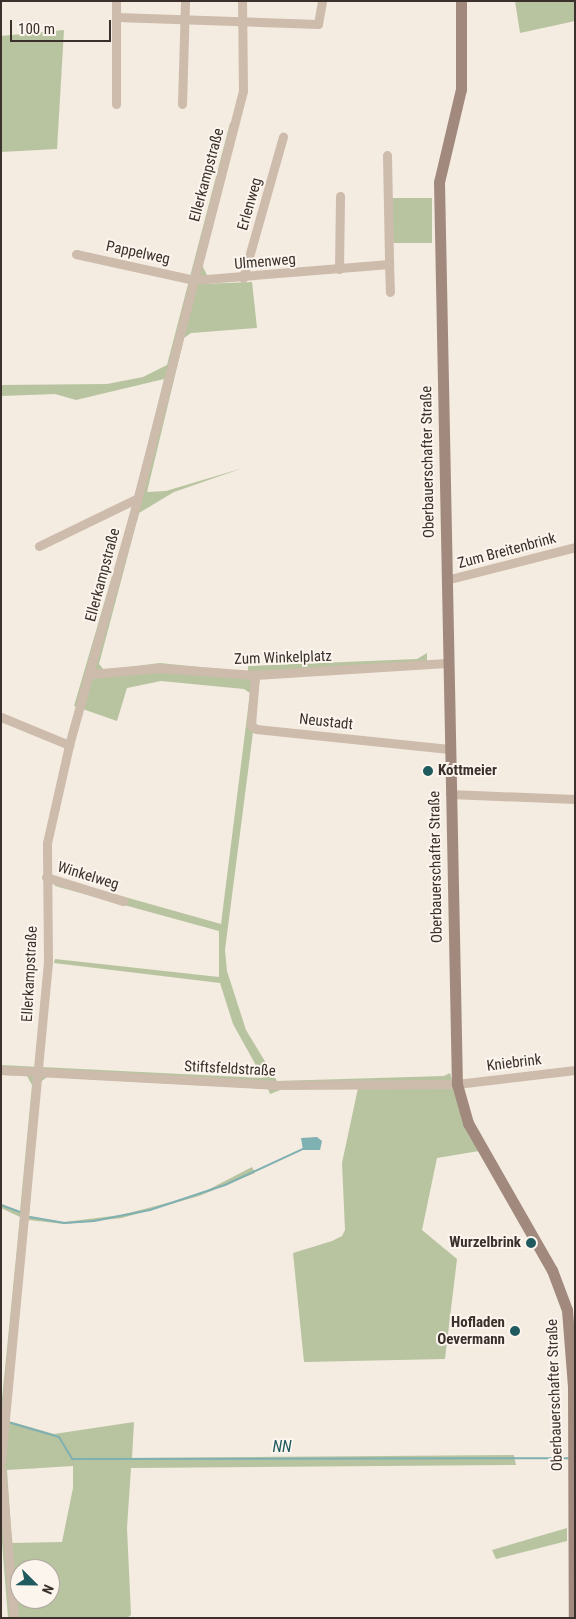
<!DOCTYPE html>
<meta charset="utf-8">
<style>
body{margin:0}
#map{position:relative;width:576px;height:1619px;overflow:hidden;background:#f4ebe1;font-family:"Roboto Condensed",sans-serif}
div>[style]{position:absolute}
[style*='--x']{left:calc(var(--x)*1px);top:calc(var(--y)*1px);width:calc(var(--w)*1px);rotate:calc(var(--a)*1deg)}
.green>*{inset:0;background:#b8c4a0;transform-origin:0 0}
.water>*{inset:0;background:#7fb0b2}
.stream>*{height:2px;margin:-1px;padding:0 1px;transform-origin:1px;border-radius:1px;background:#7fb0b2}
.minor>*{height:9px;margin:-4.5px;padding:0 4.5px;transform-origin:4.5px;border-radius:4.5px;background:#cdbbac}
.secondary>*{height:11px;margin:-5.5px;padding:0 5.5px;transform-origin:5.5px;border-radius:5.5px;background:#a18a7d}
.dots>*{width:14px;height:14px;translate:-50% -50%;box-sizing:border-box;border:2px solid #fbf5ee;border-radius:50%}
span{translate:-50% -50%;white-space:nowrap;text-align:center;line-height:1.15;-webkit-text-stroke:4px #fbf5ee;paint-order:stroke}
.street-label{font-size:15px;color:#3b302b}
.poi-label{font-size:15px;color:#3b302b;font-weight:700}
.left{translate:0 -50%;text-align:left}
.right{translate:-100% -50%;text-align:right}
.water-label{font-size:16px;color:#1f5a5e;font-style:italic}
.frame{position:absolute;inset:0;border:2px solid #3b302b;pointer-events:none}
.north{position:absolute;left:10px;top:1559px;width:50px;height:50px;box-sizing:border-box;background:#fbf5ee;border:1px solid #aea6a0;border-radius:50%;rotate:113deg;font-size:14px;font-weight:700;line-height:20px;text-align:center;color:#3b302b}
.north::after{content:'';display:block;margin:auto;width:18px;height:22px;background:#1f5a5e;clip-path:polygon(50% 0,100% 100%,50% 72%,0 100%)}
.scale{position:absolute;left:10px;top:20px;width:101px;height:22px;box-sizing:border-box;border:2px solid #3b302b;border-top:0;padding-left:6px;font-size:15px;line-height:18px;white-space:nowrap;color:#3b302b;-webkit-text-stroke:4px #fbf5ee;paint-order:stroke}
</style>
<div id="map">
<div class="green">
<div style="clip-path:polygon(515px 1px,575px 1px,575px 21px,520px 33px)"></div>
<div style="clip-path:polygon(64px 30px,57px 149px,1px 152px,1px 36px)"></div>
<div style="clip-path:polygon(evenodd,230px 123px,239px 123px,202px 265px,208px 277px,201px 284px,252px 282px,257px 328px,191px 333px,184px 338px,147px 492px,166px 491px,243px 468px,174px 492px,139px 513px,99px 664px,104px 670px,160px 663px,248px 672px,248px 666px,417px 659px,427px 653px,427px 668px,260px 678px,225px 950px,227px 971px,246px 1030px,277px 1081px,444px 1076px,450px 1073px,466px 1127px,479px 1151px,437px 1158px,422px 1230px,457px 1259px,445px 1359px,304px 1362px,293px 1253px,332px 1241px,342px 1236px,345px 1230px,342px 1163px,358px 1088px,283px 1089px,270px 1094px,268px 1089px,47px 1077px,39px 1083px,29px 1217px,64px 1222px,121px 1215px,198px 1195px,252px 1167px,255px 1173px,199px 1196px,122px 1218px,64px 1224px,28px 1220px,9px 1421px,54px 1434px,134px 1422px,132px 1458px,514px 1455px,516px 1465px,131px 1468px,127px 1528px,131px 1615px,127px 1618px,8px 1618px,1px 1530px,1px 1409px,20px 1217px,1px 1208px,1px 1204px,20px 1211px,32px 1085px,27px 1076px,1px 1075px,1px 1065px,263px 1078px,233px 1024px,220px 983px,54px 963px,55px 959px,219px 977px,219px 931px,55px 886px,54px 877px,221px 924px,250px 693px,244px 689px,161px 681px,127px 688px,117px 721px,74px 706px,132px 508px,164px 379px,76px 400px,55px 394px,1px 396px,1px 385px,107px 384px,143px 377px,167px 365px,230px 123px,73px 1466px,73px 1488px,62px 1542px,12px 1543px,7px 1470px,73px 1466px,230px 123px,20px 1569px,50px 1569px,50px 1599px,20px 1599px,20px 1569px)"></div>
<div style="left:391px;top:198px;width:41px;height:45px"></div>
<div style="clip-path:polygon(567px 1528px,567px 1541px,496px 1559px,492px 1550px)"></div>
</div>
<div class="water">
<div style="clip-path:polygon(317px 1137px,322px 1141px,320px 1150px,303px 1150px,301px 1138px)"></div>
</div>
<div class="stream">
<div style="--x:1;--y:1205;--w:20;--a:20"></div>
<div style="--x:30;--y:1217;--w:35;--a:10"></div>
<div style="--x:64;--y:1223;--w:30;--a:-4"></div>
<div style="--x:94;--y:1221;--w:57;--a:-11.1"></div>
<div style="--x:150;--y:1210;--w:79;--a:-18.4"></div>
<div style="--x:225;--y:1185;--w:86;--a:-24.8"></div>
<div style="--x:11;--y:1423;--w:50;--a:16.3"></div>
<div style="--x:59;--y:1437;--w:26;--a:59"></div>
<div style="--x:72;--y:1459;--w:496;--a:-0.1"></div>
</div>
<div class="minor">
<div style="--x:116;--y:17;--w:202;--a:2"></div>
<div style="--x:318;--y:24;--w:23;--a:-80"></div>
<div style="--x:116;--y:104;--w:103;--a:-90"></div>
<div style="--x:182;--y:104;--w:103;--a:-88.3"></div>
<div style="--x:387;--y:155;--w:109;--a:88.9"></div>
<div style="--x:76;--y:254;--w:121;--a:12.4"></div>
<div style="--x:194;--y:280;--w:196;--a:-4.7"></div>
<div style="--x:389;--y:264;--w:28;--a:88"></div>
<div style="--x:339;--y:269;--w:73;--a:-89.2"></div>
<div style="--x:243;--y:278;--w:147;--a:-74.2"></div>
<div style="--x:39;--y:546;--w:110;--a:-25.9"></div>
<div style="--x:446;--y:580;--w:133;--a:-14.3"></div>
<div style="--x:90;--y:674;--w:69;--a:-5"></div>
<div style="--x:159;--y:668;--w:96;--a:4.2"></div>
<div style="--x:255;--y:675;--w:192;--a:-3.6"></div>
<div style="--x:255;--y:675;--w:50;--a:94.6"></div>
<div style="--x:251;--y:725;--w:6;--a:39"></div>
<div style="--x:256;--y:729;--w:194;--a:5.9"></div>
<div style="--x:1;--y:717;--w:74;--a:22.4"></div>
<div style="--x:450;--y:794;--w:125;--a:2.3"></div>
<div style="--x:46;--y:877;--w:81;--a:17.3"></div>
<div style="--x:1;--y:1070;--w:275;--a:3.1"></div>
<div style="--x:276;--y:1085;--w:181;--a:-0.3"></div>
<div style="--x:457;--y:1084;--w:119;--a:-6.8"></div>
<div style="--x:1;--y:1461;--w:501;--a:-84.62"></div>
<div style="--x:48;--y:962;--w:119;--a:-90.5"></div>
<div style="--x:47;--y:843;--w:100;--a:-77.3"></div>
<div style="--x:69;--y:745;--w:234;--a:-74.4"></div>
<div style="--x:132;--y:520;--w:443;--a:-75.5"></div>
<div style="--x:243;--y:91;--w:90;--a:-90.6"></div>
<div style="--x:1;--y:1469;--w:150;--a:85"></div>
</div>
<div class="secondary">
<div style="--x:461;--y:1;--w:88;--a:90"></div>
<div style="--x:461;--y:89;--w:96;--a:103.3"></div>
<div style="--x:439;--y:182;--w:902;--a:88.86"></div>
<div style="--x:457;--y:1084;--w:41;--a:74.2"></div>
<div style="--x:468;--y:1123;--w:169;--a:60.3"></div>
<div style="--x:552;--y:1270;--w:43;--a:69.4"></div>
<div style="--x:567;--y:1310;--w:77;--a:85.5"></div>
<div style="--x:573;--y:1387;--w:231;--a:89.8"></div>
</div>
<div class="dots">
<div style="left:428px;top:771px;background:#1f5a5e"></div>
<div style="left:531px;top:1243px;background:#1f5a5e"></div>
<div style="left:515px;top:1331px;background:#1f5a5e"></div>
</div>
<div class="street-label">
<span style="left:207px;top:175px;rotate:-75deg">Ellerkampstraße</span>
<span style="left:250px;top:204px;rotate:-74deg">Erlenweg</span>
<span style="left:138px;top:253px;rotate:12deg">Pappelweg</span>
<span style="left:265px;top:262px;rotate:-5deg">Ulmenweg</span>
<span style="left:428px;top:462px;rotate:-91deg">Oberbauerschafter Straße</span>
<span style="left:507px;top:551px;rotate:-15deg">Zum Breitenbrink</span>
<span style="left:103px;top:575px;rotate:-75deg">Ellerkampstraße</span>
<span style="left:283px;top:658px;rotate:-2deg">Zum Winkelplatz</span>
<span style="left:326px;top:722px;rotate:6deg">Neustadt</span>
<span style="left:436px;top:867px;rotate:-91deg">Oberbauerschafter Straße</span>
<span style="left:88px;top:876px;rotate:17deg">Winkelweg</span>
<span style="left:30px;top:974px;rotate:-87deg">Ellerkampstraße</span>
<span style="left:514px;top:1063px;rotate:-7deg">Kniebrink</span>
<span style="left:230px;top:1069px;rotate:3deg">Stiftsfeldstraße</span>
<span style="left:555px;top:1395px;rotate:-92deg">Oberbauerschafter Straße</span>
</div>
<div class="poi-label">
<span class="left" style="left:438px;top:771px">Kottmeier</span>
<span class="right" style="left:521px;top:1243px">Wurzelbrink</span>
<span class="right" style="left:505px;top:1331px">Hofladen<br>Oevermann</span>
</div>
<div class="water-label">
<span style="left:282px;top:1447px">NN</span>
</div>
<div class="frame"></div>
<div class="north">N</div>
<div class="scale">100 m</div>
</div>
